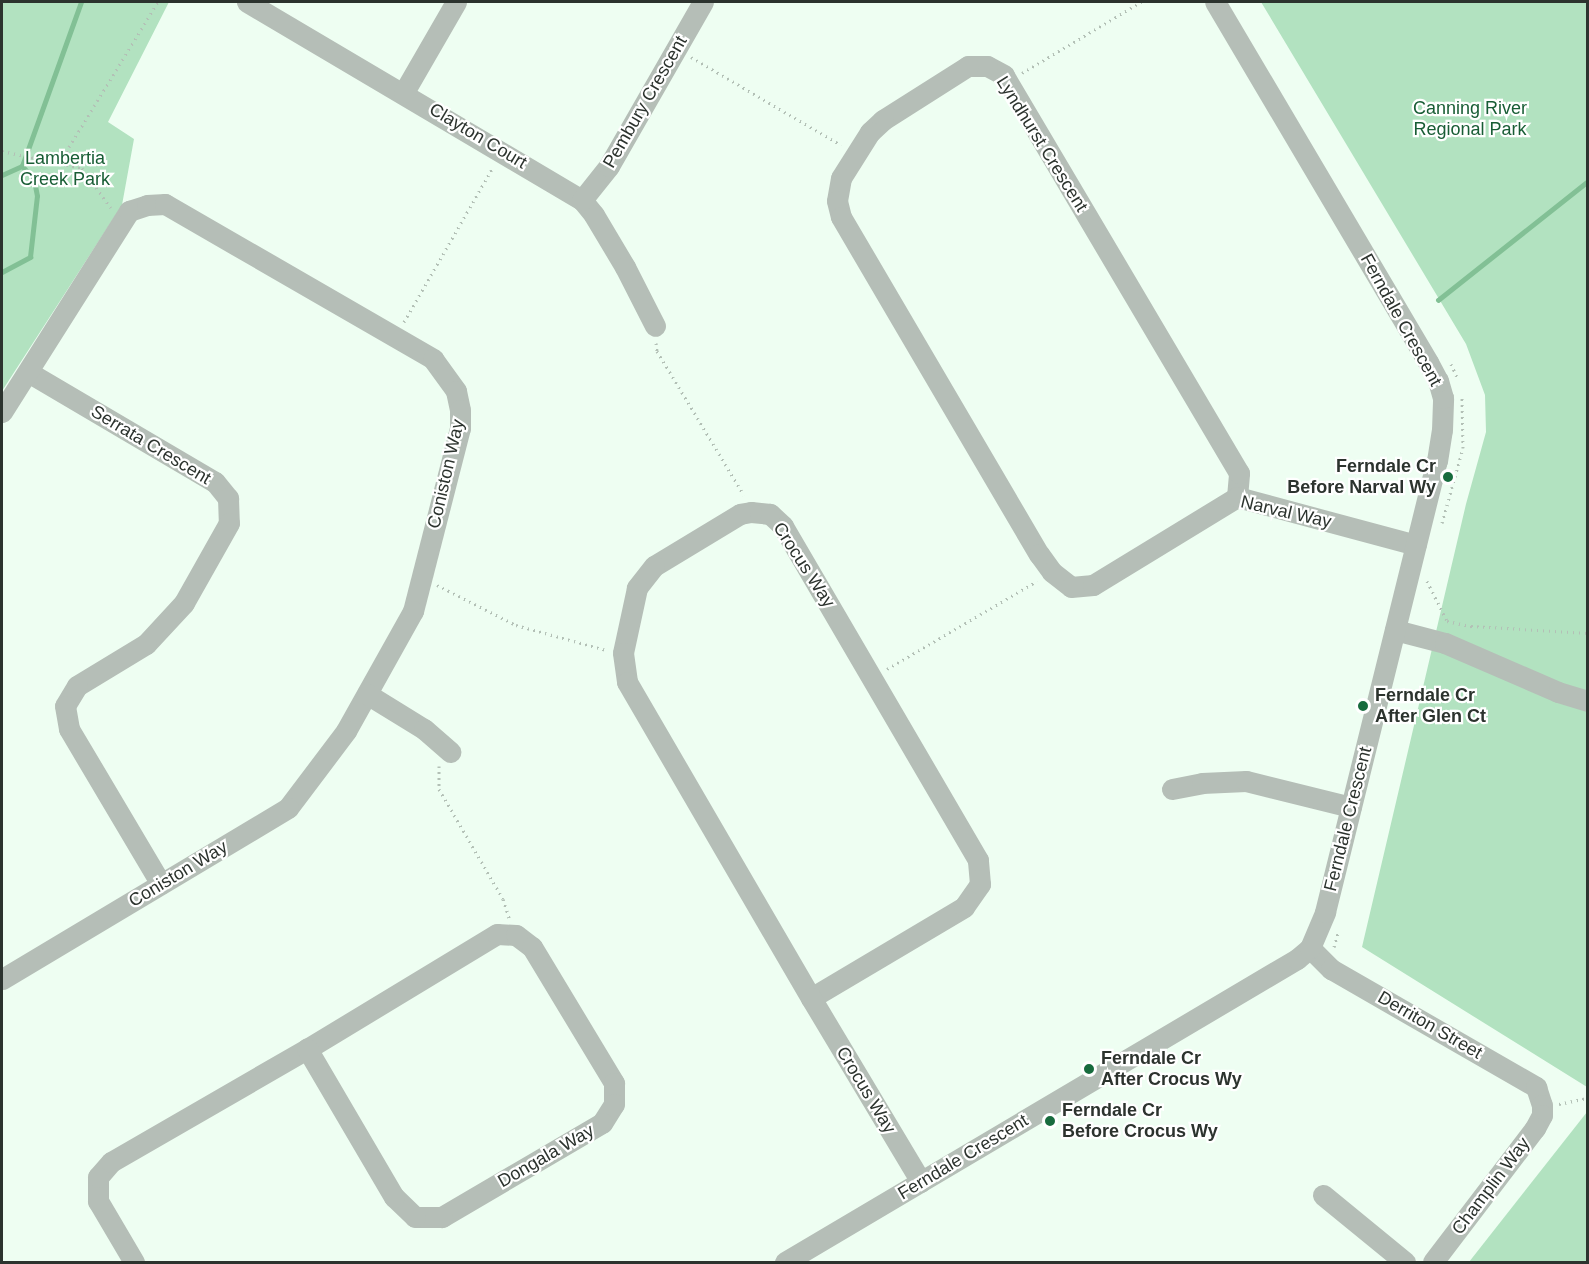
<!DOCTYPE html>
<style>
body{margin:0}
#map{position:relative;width:1589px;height:1264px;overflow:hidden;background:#eefef2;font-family:Helvetica,sans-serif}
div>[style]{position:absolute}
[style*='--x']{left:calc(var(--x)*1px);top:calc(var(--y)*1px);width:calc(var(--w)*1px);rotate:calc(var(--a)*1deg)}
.green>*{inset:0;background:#b2e2c0}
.stream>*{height:4.5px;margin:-2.25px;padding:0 2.25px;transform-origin:2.25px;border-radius:2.25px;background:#82c095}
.path>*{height:3px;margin-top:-1.5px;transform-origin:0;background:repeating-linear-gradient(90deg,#b3c0b6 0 1.5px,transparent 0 6px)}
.minor>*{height:21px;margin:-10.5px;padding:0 10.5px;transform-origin:10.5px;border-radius:10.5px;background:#b5beb7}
.dots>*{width:16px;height:16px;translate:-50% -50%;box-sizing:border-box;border:3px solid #fff;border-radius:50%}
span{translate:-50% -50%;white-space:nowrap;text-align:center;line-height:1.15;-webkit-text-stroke:4.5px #fff;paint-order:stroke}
.street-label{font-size:18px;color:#2c332e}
.park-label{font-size:18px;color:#185d35}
.poi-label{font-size:18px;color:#2c332e;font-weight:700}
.right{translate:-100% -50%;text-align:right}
.left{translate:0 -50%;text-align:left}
.frame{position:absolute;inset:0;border:3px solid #2c332e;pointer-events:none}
</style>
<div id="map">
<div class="green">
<div style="clip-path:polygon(2px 2px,169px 2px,108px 122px,134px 139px,122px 205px,2px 391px)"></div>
<div style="clip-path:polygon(1261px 2px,1587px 2px,1587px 1087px,1362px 947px,1466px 504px,1486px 432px,1485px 395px,1466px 344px)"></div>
<div style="clip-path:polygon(1587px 1112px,1587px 1262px,1469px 1262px)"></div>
</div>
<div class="stream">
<div style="--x:22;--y:166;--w:174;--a:-70.2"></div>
<div style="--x:2;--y:175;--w:22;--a:-24"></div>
<div style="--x:2;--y:272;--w:32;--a:-28"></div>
<div style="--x:30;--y:257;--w:61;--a:-83.5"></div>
<div style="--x:37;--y:196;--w:16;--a:-101"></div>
<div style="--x:34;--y:180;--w:18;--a:-131"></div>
<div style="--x:1438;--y:300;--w:191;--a:-38.4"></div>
</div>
<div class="path">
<div style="--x:691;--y:57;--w:174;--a:30.4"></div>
<div style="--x:1022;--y:73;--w:139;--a:-30.8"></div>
<div style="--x:2;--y:151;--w:82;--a:12"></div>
<div style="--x:82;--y:168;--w:49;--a:54.1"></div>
<div style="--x:64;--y:164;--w:18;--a:-74"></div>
<div style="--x:69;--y:147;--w:170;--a:-58.5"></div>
<div style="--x:404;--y:322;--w:179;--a:-60.1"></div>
<div style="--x:656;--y:343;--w:8;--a:83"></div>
<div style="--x:657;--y:351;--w:168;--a:58.9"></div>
<div style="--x:1451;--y:364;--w:14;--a:65"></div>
<div style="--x:1442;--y:523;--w:78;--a:-74.4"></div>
<div style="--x:1463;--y:448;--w:50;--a:-91.1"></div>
<div style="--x:1427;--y:581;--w:45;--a:63.4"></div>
<div style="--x:1447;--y:621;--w:25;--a:12"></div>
<div style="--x:1471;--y:626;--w:117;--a:3.4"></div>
<div style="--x:437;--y:585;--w:89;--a:26.9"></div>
<div style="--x:516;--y:625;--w:93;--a:15.5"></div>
<div style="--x:887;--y:669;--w:174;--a:-30.4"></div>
<div style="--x:439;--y:766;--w:23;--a:90"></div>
<div style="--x:439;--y:789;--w:127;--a:59.8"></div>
<div style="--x:503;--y:899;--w:20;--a:72"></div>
<div style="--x:1334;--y:947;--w:15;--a:-74"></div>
<div style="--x:1559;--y:1104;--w:30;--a:-12"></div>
</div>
<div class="minor">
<div style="--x:247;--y:2;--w:389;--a:30.6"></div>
<div style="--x:582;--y:200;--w:19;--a:51"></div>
<div style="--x:594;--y:215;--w:61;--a:59.2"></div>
<div style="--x:625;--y:267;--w:66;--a:63"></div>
<div style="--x:404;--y:92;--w:104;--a:-60"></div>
<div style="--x:582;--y:200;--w:43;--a:-51.5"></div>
<div style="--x:609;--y:166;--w:189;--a:-60.2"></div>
<div style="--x:28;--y:372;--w:217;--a:30.5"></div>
<div style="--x:215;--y:482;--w:21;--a:51"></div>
<div style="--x:228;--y:498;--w:25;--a:88"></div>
<div style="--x:229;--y:523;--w:92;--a:119.4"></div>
<div style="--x:184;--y:603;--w:56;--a:132.8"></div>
<div style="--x:146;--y:644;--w:81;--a:148.7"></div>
<div style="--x:77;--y:686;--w:23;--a:121"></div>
<div style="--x:65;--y:706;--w:23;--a:80"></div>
<div style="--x:69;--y:729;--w:180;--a:59.3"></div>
<div style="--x:2;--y:412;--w:238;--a:-57.7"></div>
<div style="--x:129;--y:211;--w:19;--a:-18"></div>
<div style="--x:147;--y:205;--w:18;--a:-3"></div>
<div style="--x:165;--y:204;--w:310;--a:30"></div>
<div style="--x:433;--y:359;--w:39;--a:54"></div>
<div style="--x:456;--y:391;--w:19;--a:78"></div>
<div style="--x:460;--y:410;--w:18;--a:90"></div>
<div style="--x:460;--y:428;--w:189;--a:104.4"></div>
<div style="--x:413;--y:611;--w:137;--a:119.2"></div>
<div style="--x:346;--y:731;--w:96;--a:127"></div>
<div style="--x:288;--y:808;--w:333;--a:149.1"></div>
<div style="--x:1237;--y:497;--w:24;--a:-85"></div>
<div style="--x:1239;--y:473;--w:462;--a:-120.6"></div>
<div style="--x:1004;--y:75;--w:19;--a:-152"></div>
<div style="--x:987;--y:66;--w:19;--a:180"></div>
<div style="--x:968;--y:66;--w:101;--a:147.6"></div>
<div style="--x:883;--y:120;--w:18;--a:137"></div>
<div style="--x:870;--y:132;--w:54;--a:122.2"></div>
<div style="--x:841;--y:178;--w:23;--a:100"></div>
<div style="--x:837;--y:201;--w:16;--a:76"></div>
<div style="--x:841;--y:217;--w:391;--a:59.6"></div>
<div style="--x:1039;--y:554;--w:22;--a:54"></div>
<div style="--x:1052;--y:572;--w:24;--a:38"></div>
<div style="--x:1071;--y:587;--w:22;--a:-5"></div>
<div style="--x:1093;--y:585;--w:169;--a:-31.4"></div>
<div style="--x:1237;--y:497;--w:185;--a:15"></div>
<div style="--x:1395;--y:630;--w:52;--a:14.6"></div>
<div style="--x:1445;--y:643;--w:123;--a:23.4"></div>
<div style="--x:1558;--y:692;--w:31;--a:17"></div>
<div style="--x:367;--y:694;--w:67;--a:31.6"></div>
<div style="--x:424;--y:729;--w:35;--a:41"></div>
<div style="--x:1172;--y:789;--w:31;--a:-11"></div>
<div style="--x:1202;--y:783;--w:44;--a:-2.6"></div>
<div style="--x:1246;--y:781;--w:108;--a:13.9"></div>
<div style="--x:1310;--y:948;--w:30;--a:45"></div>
<div style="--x:1331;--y:969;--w:237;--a:29.9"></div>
<div style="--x:1536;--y:1087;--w:19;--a:72"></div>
<div style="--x:1542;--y:1105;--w:10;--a:90"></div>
<div style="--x:1542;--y:1115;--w:15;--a:118"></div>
<div style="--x:1535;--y:1128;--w:168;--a:127.3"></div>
<div style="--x:811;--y:998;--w:178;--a:-30.7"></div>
<div style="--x:964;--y:907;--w:28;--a:-55"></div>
<div style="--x:980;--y:884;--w:24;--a:-95"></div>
<div style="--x:978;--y:860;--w:387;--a:-120.3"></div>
<div style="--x:783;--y:526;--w:18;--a:-137"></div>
<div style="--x:770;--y:514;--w:19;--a:-174"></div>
<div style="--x:751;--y:512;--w:11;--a:170"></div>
<div style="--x:740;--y:514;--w:100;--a:148.8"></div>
<div style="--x:654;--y:566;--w:28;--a:128"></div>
<div style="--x:637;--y:588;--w:66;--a:102.2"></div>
<div style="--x:623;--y:653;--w:29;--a:82"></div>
<div style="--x:627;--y:682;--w:366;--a:59.8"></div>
<div style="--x:811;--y:998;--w:214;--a:59.1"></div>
<div style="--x:1323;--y:1195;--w:106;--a:39.3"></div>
<div style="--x:134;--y:1262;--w:71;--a:-120.5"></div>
<div style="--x:98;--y:1201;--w:24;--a:-90"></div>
<div style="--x:98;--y:1177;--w:20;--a:-49"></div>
<div style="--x:111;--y:1162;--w:226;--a:-30"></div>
<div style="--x:307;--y:1049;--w:222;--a:-31.2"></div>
<div style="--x:497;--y:934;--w:19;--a:3"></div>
<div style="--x:516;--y:935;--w:20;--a:37"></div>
<div style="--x:532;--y:947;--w:159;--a:58.9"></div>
<div style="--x:614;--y:1083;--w:21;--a:90"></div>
<div style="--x:614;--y:1104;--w:22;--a:122"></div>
<div style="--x:602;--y:1123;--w:186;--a:149.6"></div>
<div style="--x:442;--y:1217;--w:27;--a:180"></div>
<div style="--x:415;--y:1217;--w:29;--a:-136"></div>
<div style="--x:394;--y:1197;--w:172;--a:-120.4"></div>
<div style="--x:785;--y:1262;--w:595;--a:-30.62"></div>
<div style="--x:1297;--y:959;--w:17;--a:-40"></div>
<div style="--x:1310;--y:948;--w:39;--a:-67"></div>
<div style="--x:1325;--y:912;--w:465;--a:-76.1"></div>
<div style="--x:1437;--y:461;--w:31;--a:-81"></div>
<div style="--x:1442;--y:430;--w:32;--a:-88"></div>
<div style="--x:1443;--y:398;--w:18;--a:-106"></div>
<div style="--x:1438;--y:381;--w:21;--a:-118"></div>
<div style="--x:1428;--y:362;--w:418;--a:-120.6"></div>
</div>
<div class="dots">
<div style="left:1448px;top:477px;background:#176b3d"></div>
<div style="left:1363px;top:706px;background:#176b3d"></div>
<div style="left:1089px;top:1069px;background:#176b3d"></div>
<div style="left:1050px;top:1121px;background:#176b3d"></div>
</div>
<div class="street-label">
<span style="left:645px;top:102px;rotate:-60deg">Pembury Crescent</span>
<span style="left:478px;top:136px;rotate:31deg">Clayton Court</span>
<span style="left:1042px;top:144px;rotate:58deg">Lyndhurst Crescent</span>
<span style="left:1401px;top:320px;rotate:61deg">Ferndale Crescent</span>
<span style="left:151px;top:445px;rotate:31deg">Serrata Crescent</span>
<span style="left:446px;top:474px;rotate:-77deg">Coniston Way</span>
<span style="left:1286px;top:512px;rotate:13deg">Narval Way</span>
<span style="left:804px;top:565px;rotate:57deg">Crocus Way</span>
<span style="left:1348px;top:819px;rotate:-76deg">Ferndale Crescent</span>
<span style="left:178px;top:874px;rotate:-31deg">Coniston Way</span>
<span style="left:1430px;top:1025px;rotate:30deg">Derriton Street</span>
<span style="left:866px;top:1090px;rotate:59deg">Crocus Way</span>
<span style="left:546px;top:1156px;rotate:-30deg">Dongala Way</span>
<span style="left:963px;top:1157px;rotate:-31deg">Ferndale Crescent</span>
<span style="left:1491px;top:1186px;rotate:-53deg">Champlin Way</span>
</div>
<div class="park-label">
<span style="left:1470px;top:119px">Canning River<br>Regional Park</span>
<span style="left:65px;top:169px">Lambertia<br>Creek Park</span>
</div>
<div class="poi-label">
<span class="right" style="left:1436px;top:477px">Ferndale Cr<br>Before Narval Wy</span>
<span class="left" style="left:1375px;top:706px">Ferndale Cr<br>After Glen Ct</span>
<span class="left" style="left:1101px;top:1069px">Ferndale Cr<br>After Crocus Wy</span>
<span class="left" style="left:1062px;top:1121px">Ferndale Cr<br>Before Crocus Wy</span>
</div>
<div class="frame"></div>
</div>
